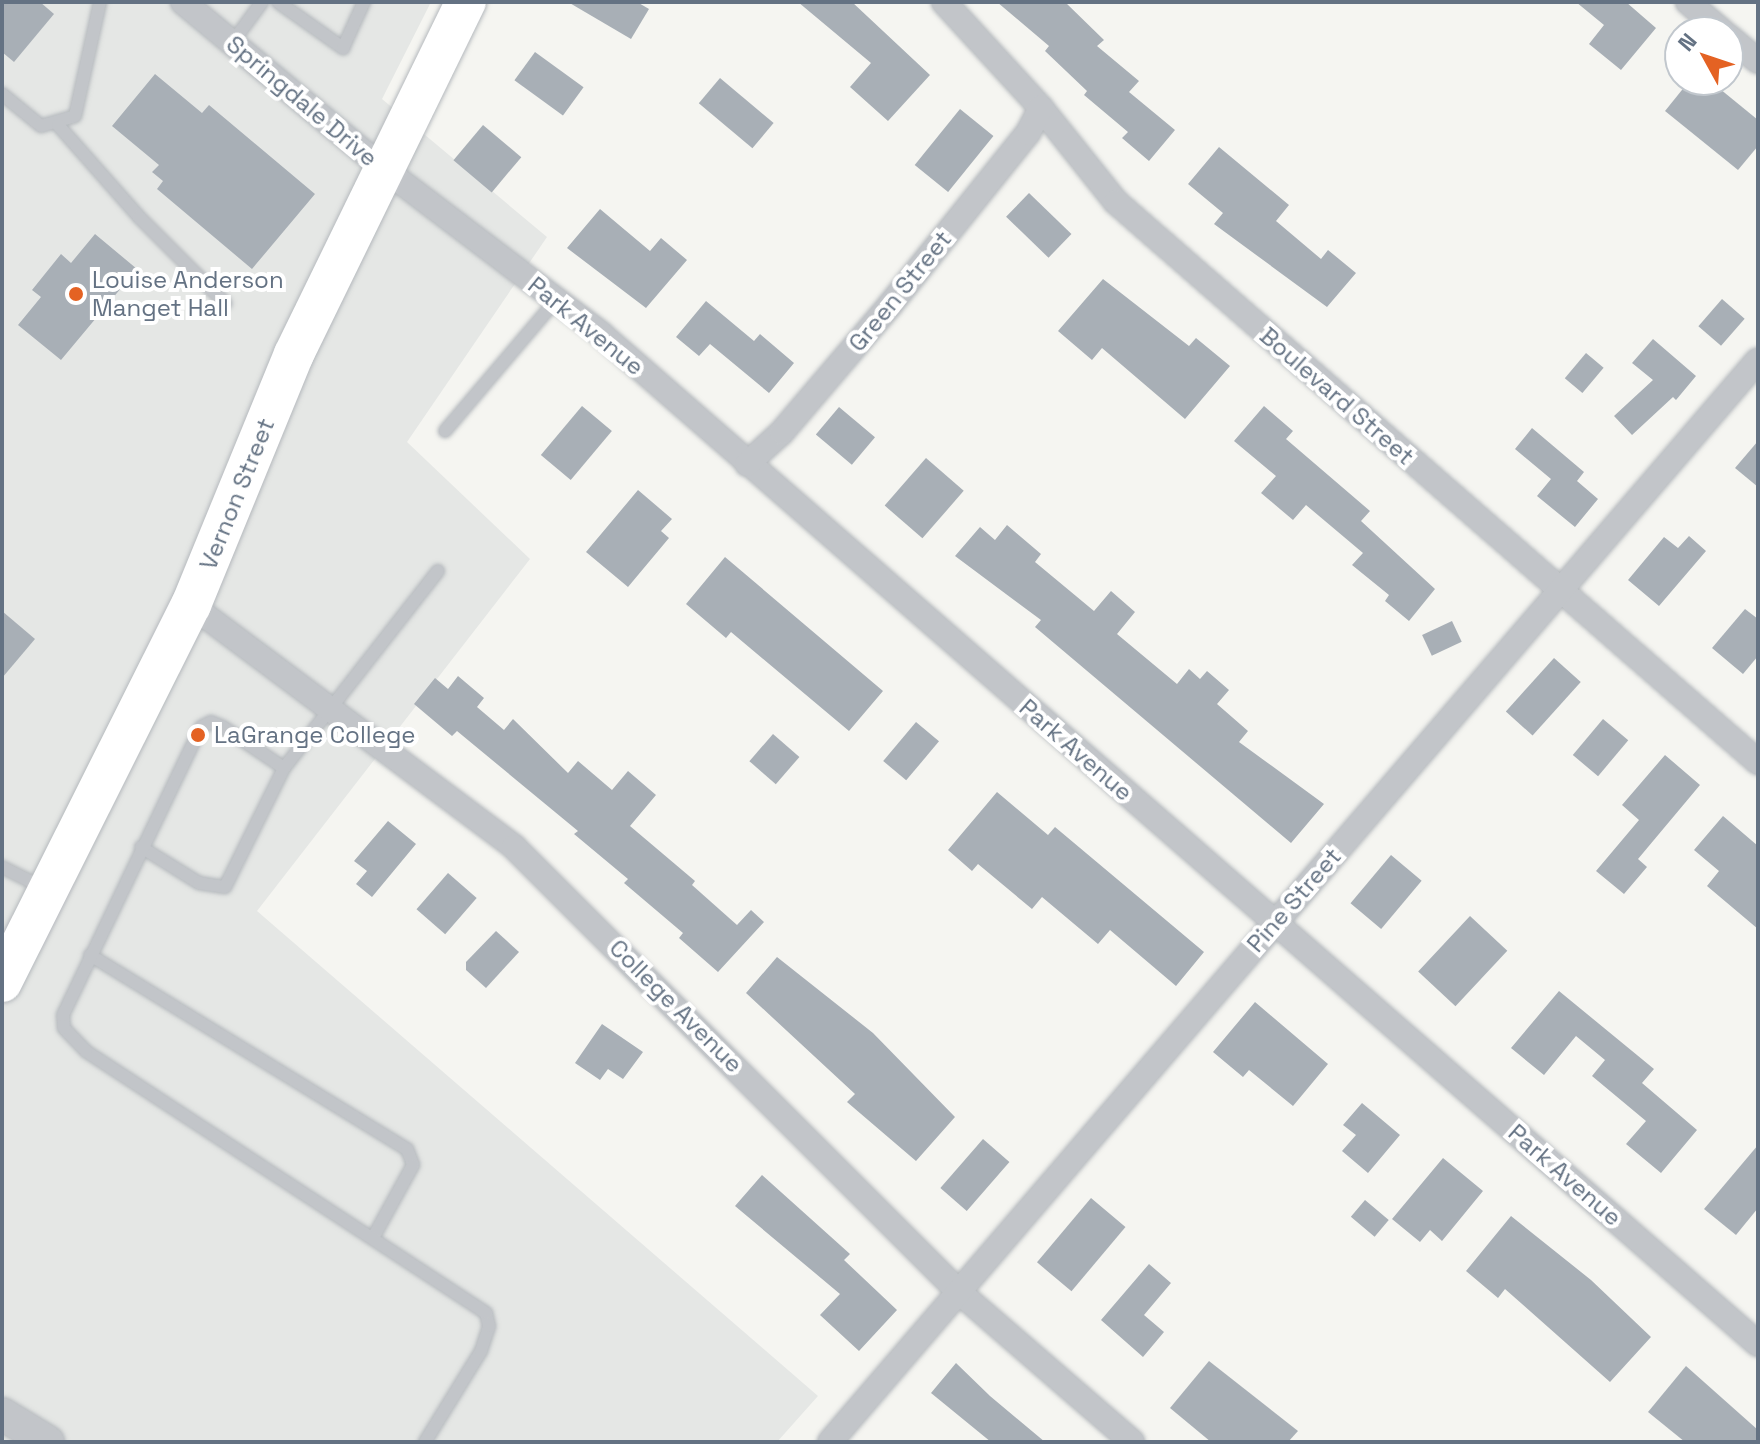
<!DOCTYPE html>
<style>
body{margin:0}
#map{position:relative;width:1760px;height:1444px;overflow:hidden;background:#f5f5f1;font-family:"Space Grotesk",sans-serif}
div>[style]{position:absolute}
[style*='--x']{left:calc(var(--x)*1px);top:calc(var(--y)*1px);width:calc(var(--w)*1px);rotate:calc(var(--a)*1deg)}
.built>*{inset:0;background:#e5e7e5}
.building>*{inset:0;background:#a8afb6;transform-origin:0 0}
.roads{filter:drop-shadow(0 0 2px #b5b9bd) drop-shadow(0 0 2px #b5b9bd)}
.service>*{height:12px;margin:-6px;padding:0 6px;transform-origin:6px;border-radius:6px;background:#c2c5c9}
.minor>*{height:24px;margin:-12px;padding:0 12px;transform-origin:12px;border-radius:12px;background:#c2c5c9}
.tertiary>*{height:32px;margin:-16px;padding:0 16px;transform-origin:16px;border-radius:16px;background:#c2c5c9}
.primary>*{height:40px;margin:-20px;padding:0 20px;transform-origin:20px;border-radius:20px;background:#fff}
.dots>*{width:22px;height:22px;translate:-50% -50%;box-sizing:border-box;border:4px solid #fff;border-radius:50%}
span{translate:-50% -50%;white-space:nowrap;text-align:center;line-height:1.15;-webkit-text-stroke:8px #fff;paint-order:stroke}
.street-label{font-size:24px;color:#647283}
.poi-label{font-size:24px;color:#647283}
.left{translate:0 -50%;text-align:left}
.frame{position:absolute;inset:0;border:4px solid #647283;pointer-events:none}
.north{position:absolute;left:1664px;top:16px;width:80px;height:80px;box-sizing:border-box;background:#fff;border:2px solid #c1c7cd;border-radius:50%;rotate:310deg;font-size:22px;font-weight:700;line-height:32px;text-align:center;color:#647283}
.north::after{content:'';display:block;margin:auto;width:28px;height:36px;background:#e46223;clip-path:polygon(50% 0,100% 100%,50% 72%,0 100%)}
</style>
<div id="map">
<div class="built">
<div style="clip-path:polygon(2px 2px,431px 2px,382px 99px,547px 237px,407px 442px,530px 559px,257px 911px,818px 1396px,777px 1442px,2px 1442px)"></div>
</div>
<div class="building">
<div style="clip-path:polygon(2px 2px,40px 2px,54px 14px,14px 62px,2px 52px)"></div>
<div style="clip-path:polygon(568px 2px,637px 2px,649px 9px,631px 39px)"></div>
<div style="clip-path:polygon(798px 2px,852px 2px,930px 75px,888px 121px,850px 87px,871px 63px)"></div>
<div style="clip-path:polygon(997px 2px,1065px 2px,1104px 40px,1097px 46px,1139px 81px,1129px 92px,1175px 130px,1149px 161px,1122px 138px,1128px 132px,1084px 95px,1087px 91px,1045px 51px,1049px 46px)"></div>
<div style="clip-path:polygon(1576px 2px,1626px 2px,1656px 28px,1621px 70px,1589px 44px,1604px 25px)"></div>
<div style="left:535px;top:52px;width:60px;height:35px;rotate:36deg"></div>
<div style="clip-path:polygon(155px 74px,202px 113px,209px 105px,315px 194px,252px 269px,157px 189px,163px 181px,152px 172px,159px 165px,112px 126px)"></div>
<div style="left:720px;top:78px;width:70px;height:33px;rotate:40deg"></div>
<div style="clip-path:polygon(1690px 80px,1709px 80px,1758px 120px,1758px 146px,1738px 170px,1665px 111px)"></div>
<div style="left:960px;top:109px;width:43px;height:72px;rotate:39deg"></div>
<div style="left:483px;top:125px;width:50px;height:46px;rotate:40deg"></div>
<div style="clip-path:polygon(1219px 147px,1289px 205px,1276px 221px,1321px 259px,1328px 250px,1356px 273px,1327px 307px,1214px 224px,1223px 213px,1188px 184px)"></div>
<div style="left:1029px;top:193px;width:59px;height:33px;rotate:44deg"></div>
<div style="clip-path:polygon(600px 209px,650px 251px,661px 238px,687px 260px,646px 308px,567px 248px)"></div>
<div style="clip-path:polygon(95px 234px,137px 269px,61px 360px,18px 325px,41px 297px,32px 290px,61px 254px,71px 263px)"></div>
<div style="clip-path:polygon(1103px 279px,1189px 346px,1196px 338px,1230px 366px,1185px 419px,1102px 348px,1092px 360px,1058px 331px)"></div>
<div style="left:1722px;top:299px;width:30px;height:36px;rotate:41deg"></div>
<div style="clip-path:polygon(706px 301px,754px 341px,760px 334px,794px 363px,769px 393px,710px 344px,699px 356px,676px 337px)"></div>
<div style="clip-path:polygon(1653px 339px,1696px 376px,1676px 400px,1673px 397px,1632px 435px,1614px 416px,1653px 380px,1632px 363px)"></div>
<div style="left:1586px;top:353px;width:23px;height:33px;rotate:40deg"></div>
<div style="left:582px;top:406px;width:39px;height:64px;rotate:40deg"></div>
<div style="clip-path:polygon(1264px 406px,1293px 431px,1286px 439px,1370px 511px,1361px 521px,1435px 589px,1409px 621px,1385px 601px,1389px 595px,1352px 565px,1363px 553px,1306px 505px,1293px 520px,1261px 493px,1276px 476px,1234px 441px)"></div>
<div style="left:839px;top:407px;width:47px;height:36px;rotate:40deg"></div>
<div style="clip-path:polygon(1532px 428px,1584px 472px,1577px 481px,1598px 499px,1575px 527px,1537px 496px,1551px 479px,1515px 449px)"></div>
<div style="clip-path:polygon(1758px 441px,1758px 487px,1735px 468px)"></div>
<div style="left:926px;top:458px;width:50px;height:63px;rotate:41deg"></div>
<div style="clip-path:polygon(638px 490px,672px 519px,661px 531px,669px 538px,628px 587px,586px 552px)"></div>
<div style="clip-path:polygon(1007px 525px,1041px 554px,1035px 562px,1094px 611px,1111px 591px,1135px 612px,1117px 634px,1177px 684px,1189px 669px,1200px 679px,1207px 671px,1229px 690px,1217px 704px,1248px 731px,1239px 742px,1324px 804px,1291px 843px,1035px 627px,1041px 620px,955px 556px,980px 527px,995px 540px)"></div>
<div style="clip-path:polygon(1689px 536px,1706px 551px,1659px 606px,1628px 580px,1664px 537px,1678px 548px)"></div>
<div style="clip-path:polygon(725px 557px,883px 691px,849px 731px,731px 632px,726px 638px,686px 604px)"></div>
<div style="clip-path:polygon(1745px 609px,1758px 619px,1758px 656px,1743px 674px,1712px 648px)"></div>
<div style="clip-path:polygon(2px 611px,35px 639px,2px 678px)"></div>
<div style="left:1452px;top:621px;width:23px;height:33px;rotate:65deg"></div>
<div style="left:1554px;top:658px;width:36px;height:72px;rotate:42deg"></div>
<div style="clip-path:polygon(458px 676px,484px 698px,477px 707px,504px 730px,513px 719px,568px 773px,578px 761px,612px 790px,628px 771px,656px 795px,630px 826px,695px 881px,692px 885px,737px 925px,751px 910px,764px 922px,718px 972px,679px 938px,683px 933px,624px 883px,628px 879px,574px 834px,578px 831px,457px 731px,452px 736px,414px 704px,435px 678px,448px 689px)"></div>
<div style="left:1603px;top:719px;width:33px;height:47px;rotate:40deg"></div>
<div style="left:916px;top:722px;width:30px;height:51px;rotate:40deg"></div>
<div style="left:773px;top:734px;width:35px;height:36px;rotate:41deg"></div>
<div style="clip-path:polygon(1665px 755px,1700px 785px,1638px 859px,1647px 867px,1624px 894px,1596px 871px,1639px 820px,1622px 805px)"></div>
<div style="clip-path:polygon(997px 792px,1048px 835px,1055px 827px,1204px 952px,1176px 986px,1110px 930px,1098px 944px,1042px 897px,1032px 909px,978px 864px,972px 871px,948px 850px)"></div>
<div style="clip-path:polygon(1723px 816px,1758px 846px,1758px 929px,1707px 886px,1719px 871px,1694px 850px)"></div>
<div style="clip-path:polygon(388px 821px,416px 844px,372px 897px,356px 884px,367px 871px,354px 861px)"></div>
<div style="left:1391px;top:855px;width:40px;height:63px;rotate:40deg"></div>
<div style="left:448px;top:873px;width:38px;height:48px;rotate:41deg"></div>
<div style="left:1470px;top:916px;width:51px;height:76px;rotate:43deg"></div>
<div style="clip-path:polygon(496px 931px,519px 952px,486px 988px,466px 970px,466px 962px)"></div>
<div style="clip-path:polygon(777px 957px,873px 1033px,955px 1117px,916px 1161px,847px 1102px,855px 1094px,746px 993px)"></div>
<div style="clip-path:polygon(1559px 991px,1654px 1069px,1642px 1083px,1697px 1130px,1661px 1173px,1626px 1144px,1646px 1121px,1592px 1076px,1605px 1060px,1576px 1036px,1544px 1075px,1511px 1048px)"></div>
<div style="clip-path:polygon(1255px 1002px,1328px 1064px,1293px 1106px,1249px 1070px,1243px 1077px,1213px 1052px)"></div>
<div style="clip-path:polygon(602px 1024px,643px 1052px,623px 1079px,608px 1069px,600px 1080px,575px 1063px)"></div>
<div style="clip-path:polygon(1362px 1103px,1400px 1135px,1368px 1173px,1342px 1151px,1356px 1135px,1343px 1125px)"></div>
<div style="left:983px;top:1139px;width:35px;height:65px;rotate:41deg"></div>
<div style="clip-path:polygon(1758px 1145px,1758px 1208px,1736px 1235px,1704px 1209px)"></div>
<div style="clip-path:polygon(1443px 1158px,1483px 1191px,1442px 1241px,1430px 1230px,1420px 1242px,1392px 1219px)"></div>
<div style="clip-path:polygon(762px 1175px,850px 1254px,844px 1260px,897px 1310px,859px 1351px,820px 1315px,840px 1294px,735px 1206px)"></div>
<div style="left:1091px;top:1198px;width:45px;height:84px;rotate:40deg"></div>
<div style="left:1365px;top:1200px;width:31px;height:22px;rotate:40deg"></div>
<div style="clip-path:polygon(1511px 1216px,1591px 1280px,1651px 1337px,1610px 1382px,1505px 1289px,1498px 1298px,1466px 1271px)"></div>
<div style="clip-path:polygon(1149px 1264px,1171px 1283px,1144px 1315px,1164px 1332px,1143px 1357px,1101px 1320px)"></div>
<div style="clip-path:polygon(1209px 1361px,1298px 1431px,1288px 1442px,1211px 1442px,1170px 1408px)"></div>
<div style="clip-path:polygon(956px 1363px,990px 1396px,1045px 1442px,991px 1442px,931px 1393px)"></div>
<div style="clip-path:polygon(1686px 1366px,1758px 1430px,1758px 1442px,1685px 1442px,1648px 1412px)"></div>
</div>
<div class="roads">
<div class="service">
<div style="--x:278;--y:2;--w:80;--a:35.3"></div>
<div style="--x:343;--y:48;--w:51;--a:-65.5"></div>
<div style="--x:232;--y:43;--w:51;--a:-53.8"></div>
<div style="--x:2;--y:94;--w:50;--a:39.4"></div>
<div style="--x:41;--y:126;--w:35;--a:-16"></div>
<div style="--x:75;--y:116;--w:117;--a:-77.6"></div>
<div style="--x:58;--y:125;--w:123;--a:48.6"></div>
<div style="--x:139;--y:217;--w:122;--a:45"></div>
<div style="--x:445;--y:431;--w:173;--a:-49.7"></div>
<div style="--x:141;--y:847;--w:68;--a:31.8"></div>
<div style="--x:199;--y:883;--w:26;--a:9"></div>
<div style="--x:225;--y:887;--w:133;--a:-63.6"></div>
<div style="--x:2;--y:867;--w:45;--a:26.6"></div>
<div style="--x:90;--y:955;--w:372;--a:31.5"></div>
<div style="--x:407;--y:1149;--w:17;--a:69"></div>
<div style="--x:413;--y:1165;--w:81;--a:118.8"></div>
<div style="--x:425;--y:1442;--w:107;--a:-58.4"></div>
<div style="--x:481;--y:1351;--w:26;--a:-72"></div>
<div style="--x:489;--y:1326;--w:13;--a:-103"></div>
<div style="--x:486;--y:1313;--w:478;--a:-146.8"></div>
<div style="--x:86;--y:1051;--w:32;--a:-134"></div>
<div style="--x:64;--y:1028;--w:13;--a:-94"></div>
<div style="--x:63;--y:1015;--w:319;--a:-64.4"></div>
<div style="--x:201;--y:727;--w:11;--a:-27"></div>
<div style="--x:211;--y:722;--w:13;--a:23"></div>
<div style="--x:223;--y:727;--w:73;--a:33.9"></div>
<div style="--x:284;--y:768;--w:250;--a:-52"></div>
</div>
<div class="minor">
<div style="--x:183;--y:2;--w:261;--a:39.7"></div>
<div style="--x:384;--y:169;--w:273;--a:37.2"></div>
<div style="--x:601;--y:334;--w:1536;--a:41.12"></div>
<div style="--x:944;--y:2;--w:144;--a:47.5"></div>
<div style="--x:1041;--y:108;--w:120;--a:51.4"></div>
<div style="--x:1116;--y:202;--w:852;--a:41.1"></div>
<div style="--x:1688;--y:2;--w:46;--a:40.6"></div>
<div style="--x:1728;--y:36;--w:39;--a:40"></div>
<div style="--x:747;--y:464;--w:47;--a:-42.4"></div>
<div style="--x:782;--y:432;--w:167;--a:-49.6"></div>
<div style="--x:890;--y:305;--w:221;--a:-51.3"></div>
<div style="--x:1028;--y:133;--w:28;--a:-63"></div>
<div style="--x:191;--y:605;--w:404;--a:36.8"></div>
<div style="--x:514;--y:847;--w:629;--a:45"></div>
<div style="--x:959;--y:1292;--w:229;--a:40.9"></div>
<div style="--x:830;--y:1442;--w:1425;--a:-49.38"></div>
</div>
<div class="tertiary">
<div style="--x:2;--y:1414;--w:54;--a:31.3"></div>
</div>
<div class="primary">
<div style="--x:2;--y:982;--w:422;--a:-63.4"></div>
<div style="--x:191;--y:605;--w:271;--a:-67.7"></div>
<div style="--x:294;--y:354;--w:392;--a:-64"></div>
</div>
</div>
<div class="dots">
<div style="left:76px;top:294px;background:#e46223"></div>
<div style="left:198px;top:735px;background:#e46223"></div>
</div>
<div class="street-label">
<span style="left:302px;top:101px;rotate:40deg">Springdale Drive</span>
<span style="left:900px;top:291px;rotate:-51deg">Green Street</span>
<span style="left:586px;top:326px;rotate:39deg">Park Avenue</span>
<span style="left:1337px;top:396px;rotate:41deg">Boulevard Street</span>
<span style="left:237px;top:494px;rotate:-68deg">Vernon Street</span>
<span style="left:1076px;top:750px;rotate:41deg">Park Avenue</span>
<span style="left:1294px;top:900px;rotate:-49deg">Pine Street</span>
<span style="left:676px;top:1006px;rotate:45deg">College Avenue</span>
<span style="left:1565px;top:1175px;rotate:41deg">Park Avenue</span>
</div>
<div class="poi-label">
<span class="left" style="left:92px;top:294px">Louise Anderson<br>Manget Hall</span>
<span class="left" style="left:214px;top:735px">LaGrange College</span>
</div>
<div class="frame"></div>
<div class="north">N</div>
</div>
